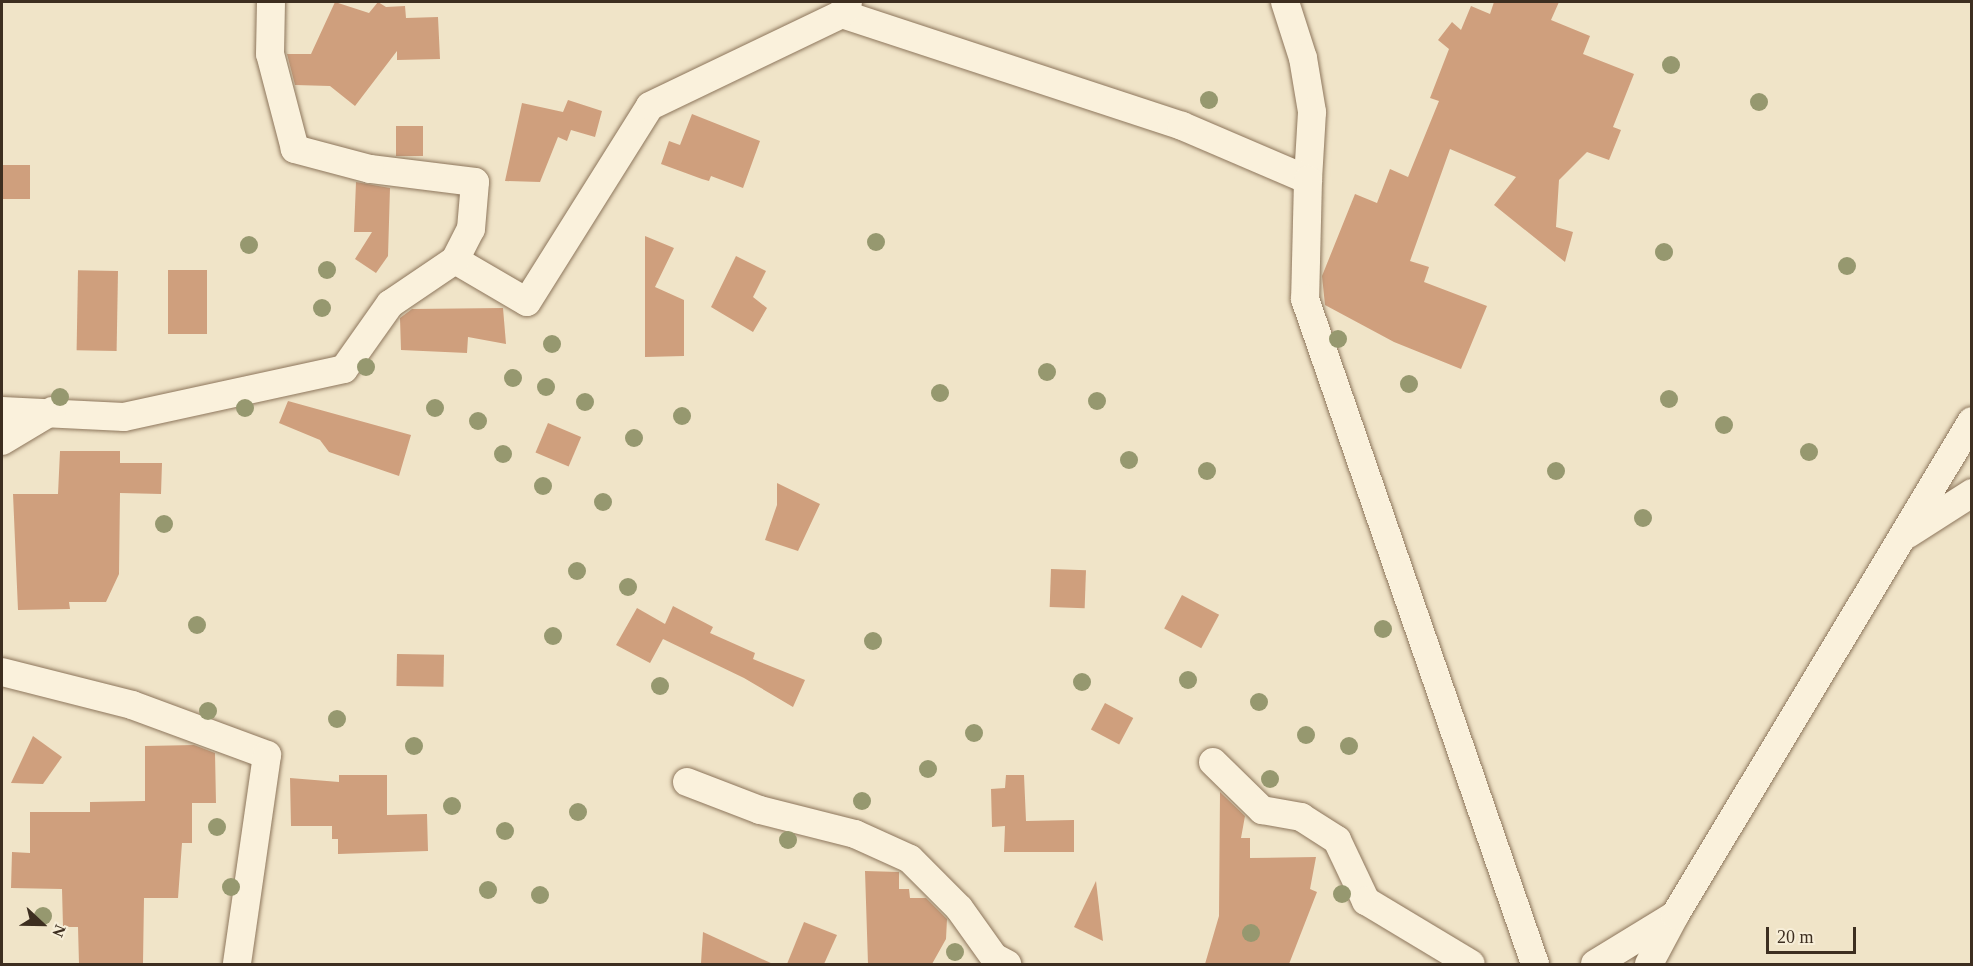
<!DOCTYPE html>
<style>
body{margin:0}
#map{position:relative;width:1973px;height:966px;overflow:hidden;background:#f0e4c8;font-family:Georgia,serif}
div>[style]{position:absolute}
[style*='--x']{left:calc(var(--x)*1px);top:calc(var(--y)*1px);width:calc(var(--w)*1px);rotate:calc(var(--a)*1deg)}
.building>*{inset:0;background:#cf9f7d;transform-origin:0 0}
.roads{filter:drop-shadow(0 0 2px #8d765c) drop-shadow(0 0 2px #8d765c)}
.minor>*{height:28px;margin:-14px;padding:0 14px;transform-origin:14px;border-radius:14px;background:#faf1dc}
.trees>*{width:18px;height:18px;margin:-9px;border-radius:50%;background:#96986f}
span{translate:-50% -50%;white-space:nowrap;text-align:center;line-height:1.15;-webkit-text-stroke:6px #f7eed8;paint-order:stroke}
.frame{position:absolute;inset:0;border:3px solid #3d2e20;pointer-events:none}
.north{position:absolute;left:12px;top:894px;width:60px;height:60px;-webkit-text-stroke:4px #f7eed8;paint-order:stroke;rotate:112deg;font-size:16px;font-weight:700;line-height:24px;text-align:center;color:#3d2e20}
.north::after{content:'';display:block;margin:auto;width:21px;height:27px;background:#3d2e20;clip-path:polygon(50% 0,100% 100%,50% 72%,0 100%)}
.scale{position:absolute;left:1766px;top:927px;width:90px;height:27px;box-sizing:border-box;border:3px solid #3d2e20;border-top:0;padding-left:8px;font-size:18px;line-height:21px;white-space:nowrap;color:#3d2e20;-webkit-text-stroke:4px #f7eed8;paint-order:stroke}
</style>
<div id="map">
<div class="building">
<div style="clip-path:polygon(335px 2px,369px 13px,378px 2px,386px 7px,405px 6px,406px 18px,438px 17px,440px 59px,397px 60px,397px 51px,355px 106px,330px 86px,295px 85px,287px 54px,311px 54px)"></div>
<div style="clip-path:polygon(1494px 2px,1559px 2px,1551px 20px,1590px 36px,1583px 54px,1634px 74px,1613px 127px,1621px 130px,1609px 160px,1587px 152px,1559px 180px,1556px 227px,1573px 232px,1565px 262px,1494px 205px,1516px 177px,1450px 149px,1410px 261px,1429px 267px,1424px 282px,1487px 306px,1461px 369px,1394px 342px,1325px 305px,1322px 276px,1355px 194px,1377px 203px,1390px 169px,1408px 177px,1439px 101px,1430px 98px,1449px 49px,1438px 40px,1452px 22px,1461px 30px,1471px 6px,1490px 14px)"></div>
<div style="clip-path:polygon(568px 100px,602px 111px,595px 137px,571px 130px,567px 141px,558px 137px,540px 182px,505px 181px,522px 103px,563px 112px)"></div>
<div style="clip-path:polygon(692px 114px,760px 141px,743px 188px,711px 176px,709px 181px,702px 179px,661px 164px,669px 141px,680px 145px)"></div>
<div style="left:396px;top:126px;width:27px;height:30px"></div>
<div style="left:2px;top:165px;width:28px;height:34px"></div>
<div style="clip-path:polygon(356px 182px,390px 188px,388px 256px,376px 273px,355px 259px,372px 232px,354px 232px)"></div>
<div style="clip-path:polygon(645px 236px,674px 248px,655px 287px,684px 300px,684px 356px,645px 357px)"></div>
<div style="clip-path:polygon(736px 256px,766px 271px,753px 297px,767px 308px,753px 332px,711px 307px)"></div>
<div style="left:168px;top:270px;width:39px;height:64px"></div>
<div style="left:118px;top:271px;width:80px;height:40px;rotate:91deg"></div>
<div style="clip-path:polygon(503px 308px,506px 344px,468px 337px,467px 353px,401px 350px,400px 318px,412px 309px)"></div>
<div style="clip-path:polygon(288px 401px,411px 435px,399px 476px,329px 452px,320px 440px,279px 423px)"></div>
<div style="left:548px;top:423px;width:36px;height:32px;rotate:23deg"></div>
<div style="clip-path:polygon(60px 451px,120px 451px,120px 463px,162px 463px,161px 494px,120px 493px,119px 574px,106px 602px,69px 602px,70px 609px,18px 610px,13px 494px,58px 494px)"></div>
<div style="clip-path:polygon(777px 483px,820px 504px,798px 551px,765px 540px,777px 505px)"></div>
<div style="left:1051px;top:569px;width:35px;height:38px;rotate:2deg"></div>
<div style="left:1182px;top:595px;width:42px;height:38px;rotate:28deg"></div>
<div style="clip-path:polygon(673px 606px,713px 627px,710px 633px,755px 653px,753px 659px,805px 680px,793px 707px,744px 678px,663px 639px,650px 663px,616px 645px,637px 608px,665px 624px)"></div>
<div style="left:397px;top:654px;width:47px;height:32px;rotate:1deg"></div>
<div style="left:1105px;top:703px;width:32px;height:30px;rotate:28deg"></div>
<div style="clip-path:polygon(33px 736px,62px 757px,43px 784px,11px 783px)"></div>
<div style="clip-path:polygon(194px 745px,215px 753px,216px 803px,192px 803px,192px 843px,182px 843px,178px 898px,144px 898px,143px 963px,79px 964px,78px 927px,63px 927px,62px 889px,11px 888px,12px 852px,30px 853px,30px 812px,90px 812px,90px 802px,145px 801px,145px 746px)"></div>
<div style="clip-path:polygon(339px 775px,387px 775px,387px 815px,427px 814px,428px 851px,338px 854px,338px 839px,332px 839px,332px 826px,291px 826px,290px 778px,339px 782px)"></div>
<div style="clip-path:polygon(1006px 775px,1024px 775px,1026px 821px,1074px 820px,1074px 852px,1004px 852px,1005px 826px,992px 827px,991px 789px,1005px 788px)"></div>
<div style="clip-path:polygon(1220px 792px,1245px 816px,1241px 838px,1250px 838px,1250px 858px,1316px 857px,1310px 889px,1317px 892px,1289px 964px,1205px 964px,1219px 916px)"></div>
<div style="clip-path:polygon(865px 871px,899px 872px,899px 889px,909px 889px,910px 898px,926px 898px,947px 919px,946px 939px,932px 964px,868px 964px)"></div>
<div style="clip-path:polygon(1096px 881px,1103px 941px,1074px 927px)"></div>
<div style="clip-path:polygon(804px 922px,837px 935px,824px 964px,787px 964px)"></div>
<div style="clip-path:polygon(703px 932px,773px 964px,701px 963px)"></div>
</div>
<div class="roads">
<div class="minor">
<div style="--x:1285;--y:2;--w:59;--a:72.2"></div>
<div style="--x:1303;--y:58;--w:55;--a:80.5"></div>
<div style="--x:1312;--y:112;--w:68;--a:93.4"></div>
<div style="--x:842;--y:14;--w:358;--a:18.2"></div>
<div style="--x:1182;--y:126;--w:137;--a:23.2"></div>
<div style="--x:1308;--y:180;--w:119;--a:91.4"></div>
<div style="--x:1305;--y:299;--w:704;--a:70.92"></div>
<div style="--x:455;--y:260;--w:83;--a:30.3"></div>
<div style="--x:527;--y:302;--w:231;--a:-57.9"></div>
<div style="--x:650;--y:106;--w:213;--a:-25.6"></div>
<div style="--x:842;--y:14;--w:13;--a:-63"></div>
<div style="--x:2;--y:411;--w:122;--a:2.8"></div>
<div style="--x:124;--y:417;--w:225;--a:-12.3"></div>
<div style="--x:344;--y:369;--w:80;--a:-54.7"></div>
<div style="--x:390;--y:304;--w:78;--a:-34.1"></div>
<div style="--x:455;--y:260;--w:35;--a:-63"></div>
<div style="--x:471;--y:229;--w:47;--a:-85.1"></div>
<div style="--x:475;--y:182;--w:106;--a:-172.9"></div>
<div style="--x:370;--y:169;--w:78;--a:-165.1"></div>
<div style="--x:295;--y:149;--w:98;--a:-104.7"></div>
<div style="--x:270;--y:54;--w:52;--a:-88.9"></div>
<div style="--x:2;--y:441;--w:58;--a:-31"></div>
<div style="--x:1908;--y:534;--w:76;--a:-32.6"></div>
<div style="--x:2;--y:672;--w:134;--a:14.2"></div>
<div style="--x:132;--y:705;--w:144;--a:20.3"></div>
<div style="--x:267;--y:755;--w:211;--a:98.2"></div>
<div style="--x:1213;--y:762;--w:69;--a:44.4"></div>
<div style="--x:1262;--y:810;--w:40;--a:10"></div>
<div style="--x:1301;--y:817;--w:43;--a:32.6"></div>
<div style="--x:1337;--y:840;--w:68;--a:64.6"></div>
<div style="--x:1366;--y:901;--w:122;--a:31"></div>
<div style="--x:687;--y:782;--w:78;--a:21"></div>
<div style="--x:760;--y:810;--w:98;--a:14.2"></div>
<div style="--x:855;--y:834;--w:60;--a:24.4"></div>
<div style="--x:910;--y:859;--w:69;--a:45"></div>
<div style="--x:959;--y:908;--w:60;--a:54.5"></div>
<div style="--x:994;--y:957;--w:15;--a:28"></div>
<div style="--x:1595;--y:964;--w:94;--a:-31.5"></div>
<div style="--x:1649;--y:964;--w:55;--a:-62"></div>
<div style="--x:1675;--y:915;--w:576;--a:-58.99"></div>
</div>
</div>
<div class="trees">
<div style="left:1671px;top:65px"></div>
<div style="left:1209px;top:100px"></div>
<div style="left:1759px;top:102px"></div>
<div style="left:876px;top:242px"></div>
<div style="left:249px;top:245px"></div>
<div style="left:1664px;top:252px"></div>
<div style="left:1847px;top:266px"></div>
<div style="left:327px;top:270px"></div>
<div style="left:322px;top:308px"></div>
<div style="left:1338px;top:339px"></div>
<div style="left:552px;top:344px"></div>
<div style="left:366px;top:367px"></div>
<div style="left:1047px;top:372px"></div>
<div style="left:513px;top:378px"></div>
<div style="left:1409px;top:384px"></div>
<div style="left:546px;top:387px"></div>
<div style="left:940px;top:393px"></div>
<div style="left:60px;top:397px"></div>
<div style="left:1669px;top:399px"></div>
<div style="left:1097px;top:401px"></div>
<div style="left:585px;top:402px"></div>
<div style="left:245px;top:408px"></div>
<div style="left:435px;top:408px"></div>
<div style="left:682px;top:416px"></div>
<div style="left:478px;top:421px"></div>
<div style="left:1724px;top:425px"></div>
<div style="left:634px;top:438px"></div>
<div style="left:1809px;top:452px"></div>
<div style="left:503px;top:454px"></div>
<div style="left:1129px;top:460px"></div>
<div style="left:1207px;top:471px"></div>
<div style="left:1556px;top:471px"></div>
<div style="left:543px;top:486px"></div>
<div style="left:603px;top:502px"></div>
<div style="left:1643px;top:518px"></div>
<div style="left:164px;top:524px"></div>
<div style="left:577px;top:571px"></div>
<div style="left:628px;top:587px"></div>
<div style="left:197px;top:625px"></div>
<div style="left:1383px;top:629px"></div>
<div style="left:553px;top:636px"></div>
<div style="left:873px;top:641px"></div>
<div style="left:1188px;top:680px"></div>
<div style="left:1082px;top:682px"></div>
<div style="left:660px;top:686px"></div>
<div style="left:1259px;top:702px"></div>
<div style="left:208px;top:711px"></div>
<div style="left:337px;top:719px"></div>
<div style="left:974px;top:733px"></div>
<div style="left:1306px;top:735px"></div>
<div style="left:414px;top:746px"></div>
<div style="left:1349px;top:746px"></div>
<div style="left:928px;top:769px"></div>
<div style="left:1270px;top:779px"></div>
<div style="left:862px;top:801px"></div>
<div style="left:452px;top:806px"></div>
<div style="left:578px;top:812px"></div>
<div style="left:217px;top:827px"></div>
<div style="left:505px;top:831px"></div>
<div style="left:788px;top:840px"></div>
<div style="left:231px;top:887px"></div>
<div style="left:488px;top:890px"></div>
<div style="left:1342px;top:894px"></div>
<div style="left:540px;top:895px"></div>
<div style="left:43px;top:916px"></div>
<div style="left:1251px;top:933px"></div>
<div style="left:955px;top:952px"></div>
</div>
<div class="frame"></div>
<div class="north">N</div>
<div class="scale">20 m</div>
</div>
